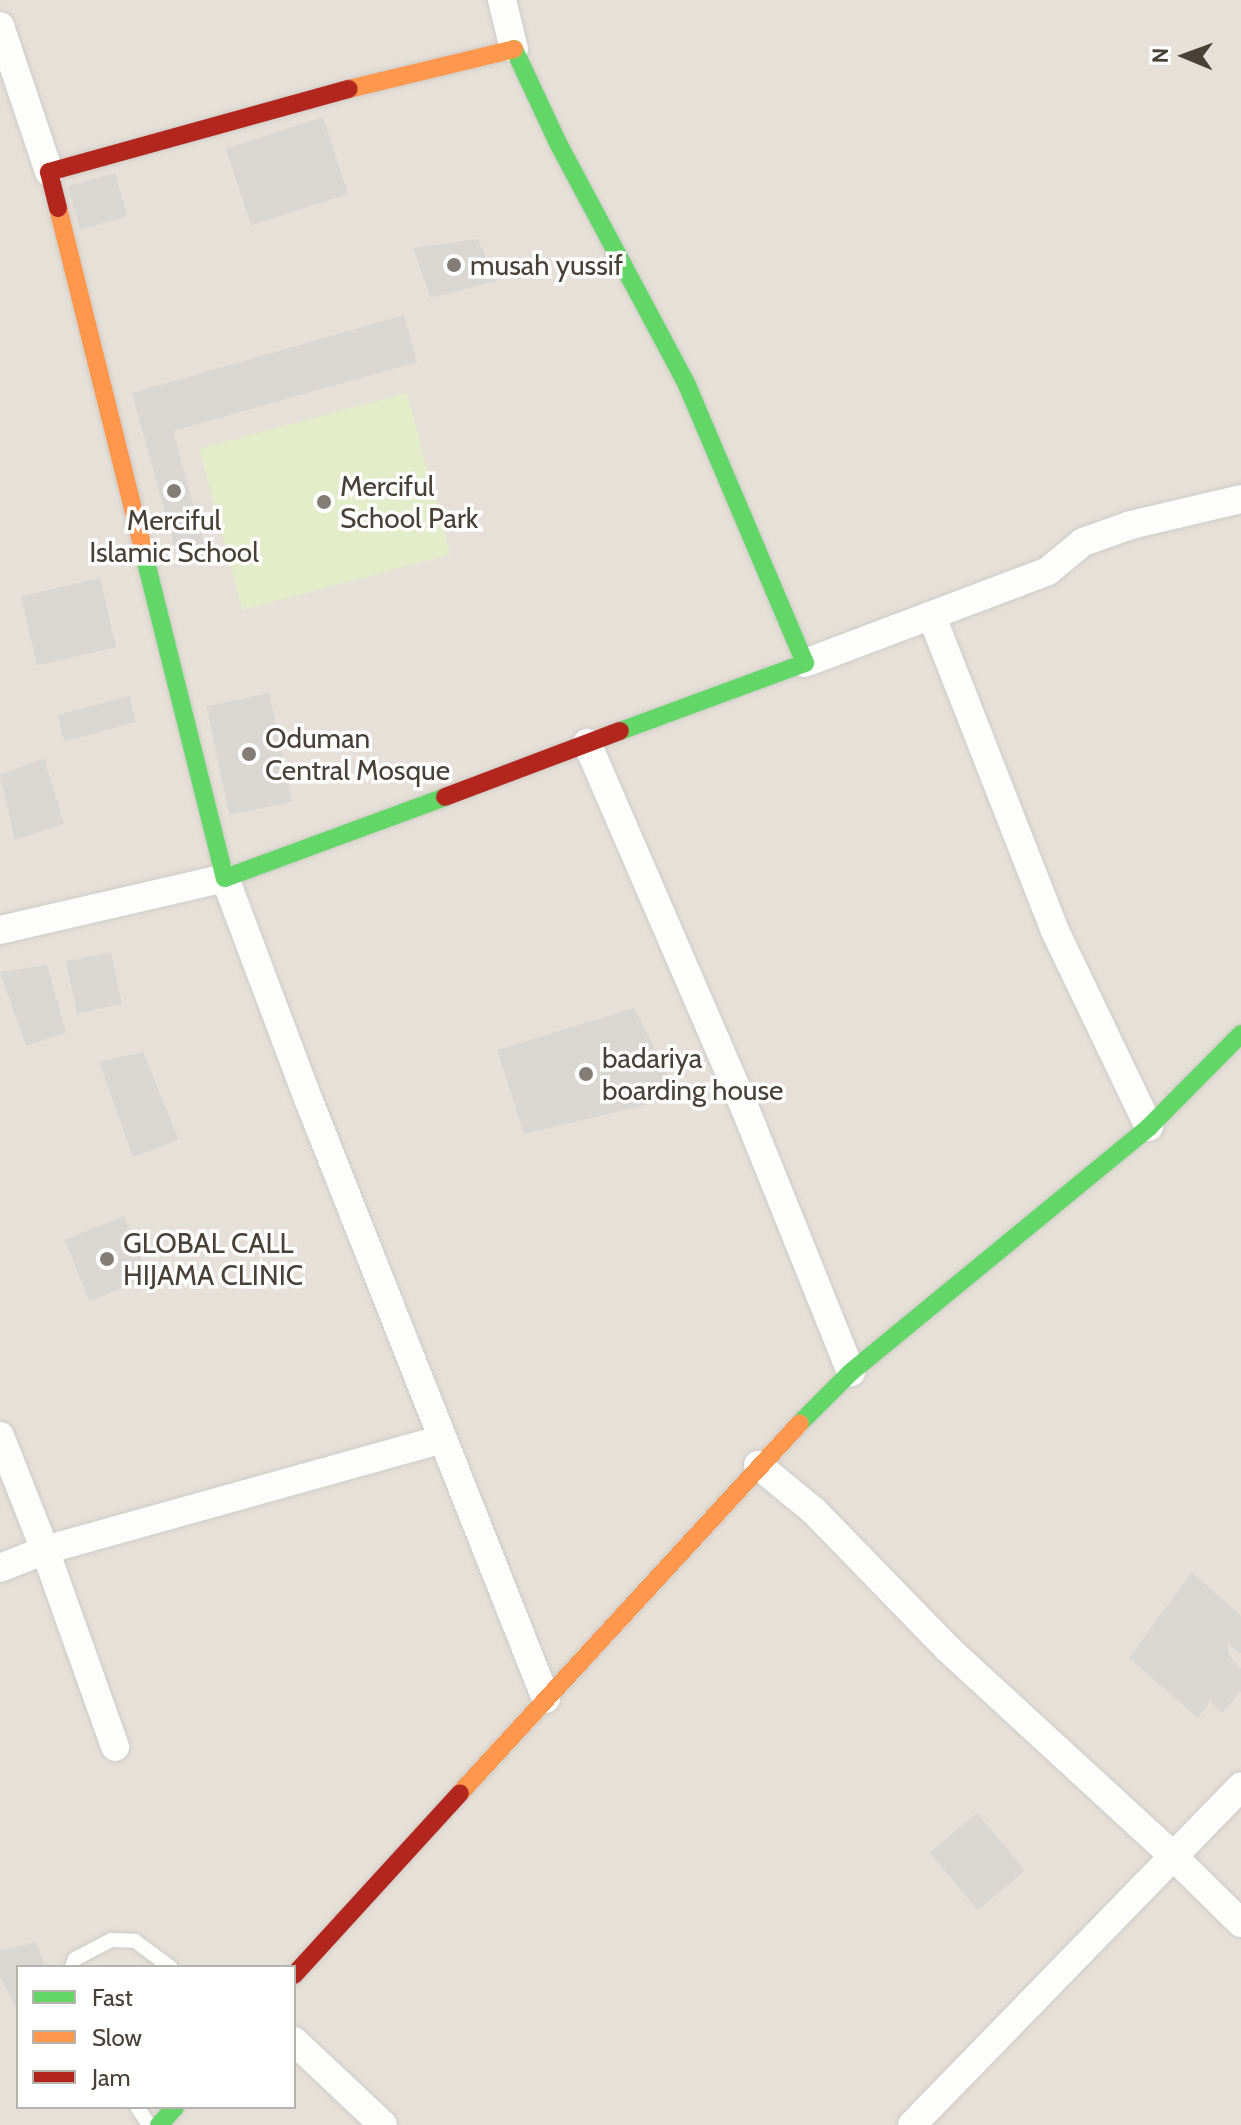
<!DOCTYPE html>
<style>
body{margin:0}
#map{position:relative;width:1241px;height:2125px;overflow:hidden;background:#f2efeb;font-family:Cabin,sans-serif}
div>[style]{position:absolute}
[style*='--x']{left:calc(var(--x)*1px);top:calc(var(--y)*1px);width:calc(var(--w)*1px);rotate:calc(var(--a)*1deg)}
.residential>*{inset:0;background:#e6e0d8}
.green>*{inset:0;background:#e3edca;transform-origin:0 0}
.building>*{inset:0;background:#dad6d2;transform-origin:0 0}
.roads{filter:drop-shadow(0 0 2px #cfcbc7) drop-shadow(0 0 2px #cfcbc7)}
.lane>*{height:14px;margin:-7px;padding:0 7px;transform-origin:7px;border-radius:7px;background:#fdfdfc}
.street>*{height:28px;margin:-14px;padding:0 14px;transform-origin:14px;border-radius:14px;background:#fdfdfc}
.fast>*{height:18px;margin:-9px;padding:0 9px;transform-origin:9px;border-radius:9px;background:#63d668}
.slow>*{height:18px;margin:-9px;padding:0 9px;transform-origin:9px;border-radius:9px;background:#ff974d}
.jam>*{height:18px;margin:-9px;padding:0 9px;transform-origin:9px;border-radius:9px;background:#b3261e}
.dots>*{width:22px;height:22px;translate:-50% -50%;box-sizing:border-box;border:4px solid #fff;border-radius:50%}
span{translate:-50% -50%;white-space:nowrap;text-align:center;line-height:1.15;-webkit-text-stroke:7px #fff;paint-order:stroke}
.poi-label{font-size:28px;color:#494036}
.left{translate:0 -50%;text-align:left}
.legend{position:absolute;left:16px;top:1965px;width:280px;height:144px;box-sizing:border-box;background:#fff;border:2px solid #b6b3af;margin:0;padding:10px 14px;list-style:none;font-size:24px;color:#494036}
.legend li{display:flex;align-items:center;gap:16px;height:40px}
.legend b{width:40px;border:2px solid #b6b3af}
.north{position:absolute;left:1145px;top:16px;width:80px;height:80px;-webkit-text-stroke:6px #fff;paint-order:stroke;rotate:271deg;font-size:22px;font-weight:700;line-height:32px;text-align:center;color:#494036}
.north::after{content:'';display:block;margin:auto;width:28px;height:36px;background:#494036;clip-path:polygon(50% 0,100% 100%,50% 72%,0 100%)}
</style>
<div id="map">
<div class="residential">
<div style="clip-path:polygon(evenodd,0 0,1241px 0,1241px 2125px,0 2125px,0 0,18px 1967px,294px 1967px,294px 2107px,18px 2107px,18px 1967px)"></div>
</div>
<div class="green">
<div style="left:407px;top:393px;width:167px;height:215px;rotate:75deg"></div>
</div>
<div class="building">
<div style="left:323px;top:117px;width:81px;height:102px;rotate:72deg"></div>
<div style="left:115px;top:173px;width:45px;height:49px;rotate:74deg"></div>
<div style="clip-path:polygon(478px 239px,496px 281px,431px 298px,413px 248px)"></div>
<div style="clip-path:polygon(404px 315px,417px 362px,173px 431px,206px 551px,178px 559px,132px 393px)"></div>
<div style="left:100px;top:578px;width:71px;height:81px;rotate:77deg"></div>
<div style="left:269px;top:693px;width:111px;height:64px;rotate:78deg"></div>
<div style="left:129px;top:696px;width:27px;height:74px;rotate:75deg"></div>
<div style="clip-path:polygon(44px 758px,64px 824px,15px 840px,0 775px)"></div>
<div style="left:111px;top:952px;width:53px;height:46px;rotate:78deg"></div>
<div style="clip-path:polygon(47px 965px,66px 1033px,26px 1046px,0 972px)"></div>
<div style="clip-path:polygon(634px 1008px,679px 1097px,524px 1134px,497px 1050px)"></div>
<div style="clip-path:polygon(143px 1052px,179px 1140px,133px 1157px,99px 1062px)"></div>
<div style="left:124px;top:1216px;width:66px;height:64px;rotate:68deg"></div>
<div style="clip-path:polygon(1192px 1572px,1241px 1616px,1241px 1653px,1228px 1645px,1229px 1655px,1241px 1669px,1241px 1691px,1222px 1713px,1210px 1701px,1198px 1718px,1129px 1658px)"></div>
<div style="left:977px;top:1813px;width:75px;height:62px;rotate:50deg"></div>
<div style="clip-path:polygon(36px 1942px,45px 1967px,18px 1967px,18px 2011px,0 1976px,0 1951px)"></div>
</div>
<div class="roads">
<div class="lane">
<div style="--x:72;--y:1967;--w:9;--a:-69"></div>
<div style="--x:75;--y:1959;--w:41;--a:-27.8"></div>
<div style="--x:111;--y:1940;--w:24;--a:2"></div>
<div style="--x:135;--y:1941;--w:44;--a:36.6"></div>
<div style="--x:137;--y:2107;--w:22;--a:56"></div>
</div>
<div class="street">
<div style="--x:502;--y:0;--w:50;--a:76.2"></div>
<div style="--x:0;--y:26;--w:154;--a:71.4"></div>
<div style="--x:932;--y:617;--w:339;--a:68.6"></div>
<div style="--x:1056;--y:933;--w:215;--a:64.4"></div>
<div style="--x:805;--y:663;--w:260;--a:-20.7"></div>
<div style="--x:1048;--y:571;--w:45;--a:-39.6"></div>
<div style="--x:1083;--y:542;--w:51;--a:-19.5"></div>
<div style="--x:1131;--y:525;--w:113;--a:-13.3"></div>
<div style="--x:587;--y:743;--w:395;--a:66.6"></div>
<div style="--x:744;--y:1106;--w:287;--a:68.1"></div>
<div style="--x:0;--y:930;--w:231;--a:-13"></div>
<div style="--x:225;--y:878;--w:238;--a:69.4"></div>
<div style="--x:309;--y:1101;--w:643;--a:68.38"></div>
<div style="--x:0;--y:1436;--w:123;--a:68.5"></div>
<div style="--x:45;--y:1550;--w:209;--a:70.4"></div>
<div style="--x:758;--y:1465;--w:72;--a:39.4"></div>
<div style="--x:814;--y:1511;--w:191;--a:45.8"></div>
<div style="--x:947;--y:1648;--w:309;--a:42.6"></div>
<div style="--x:1174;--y:1857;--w:94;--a:44.6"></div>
<div style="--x:0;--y:1568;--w:48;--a:-21.8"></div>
<div style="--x:45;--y:1550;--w:412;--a:-15.6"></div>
<div style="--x:294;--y:2041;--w:122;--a:43.3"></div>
<div style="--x:912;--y:2125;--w:472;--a:-45.8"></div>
</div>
<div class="fast">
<div style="--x:514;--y:49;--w:106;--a:64.9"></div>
<div style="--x:559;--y:145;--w:272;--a:61.9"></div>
<div style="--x:687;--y:385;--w:302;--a:67"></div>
<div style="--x:805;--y:663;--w:197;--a:159.8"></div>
<div style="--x:143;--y:550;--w:338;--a:76"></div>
<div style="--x:225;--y:878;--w:234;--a:-20.2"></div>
<div style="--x:800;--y:1423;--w:72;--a:-45"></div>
<div style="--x:851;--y:1372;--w:386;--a:-39.4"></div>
<div style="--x:1149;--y:1127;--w:131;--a:-45.3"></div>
<div style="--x:159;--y:2125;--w:24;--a:-48"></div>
</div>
<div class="slow">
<div style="--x:349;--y:89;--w:170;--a:-13.6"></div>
<div style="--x:58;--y:208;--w:352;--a:76"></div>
<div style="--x:460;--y:1793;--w:502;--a:-47.42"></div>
</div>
<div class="jam">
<div style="--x:58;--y:208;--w:37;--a:-104"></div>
<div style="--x:49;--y:172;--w:311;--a:-15.5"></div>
<div style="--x:445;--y:797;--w:187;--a:-20.7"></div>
<div style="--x:294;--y:1975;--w:246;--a:-47.6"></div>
</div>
</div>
<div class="dots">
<div style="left:454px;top:265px;background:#847d75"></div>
<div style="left:174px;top:491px;background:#847d75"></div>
<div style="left:324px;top:502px;background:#847d75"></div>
<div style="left:249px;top:754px;background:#847d75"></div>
<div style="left:586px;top:1074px;background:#847d75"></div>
<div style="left:107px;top:1259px;background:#847d75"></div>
</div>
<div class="poi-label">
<span class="left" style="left:470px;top:265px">musah yussif</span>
<span class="left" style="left:340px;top:502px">Merciful<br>School Park</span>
<span style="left:174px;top:536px">Merciful<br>Islamic School</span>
<span class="left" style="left:265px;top:754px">Oduman<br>Central Mosque</span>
<span class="left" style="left:602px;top:1074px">badariya<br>boarding house</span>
<span class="left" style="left:123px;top:1259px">GLOBAL CALL<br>HIJAMA CLINIC</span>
</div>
<ul class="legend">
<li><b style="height:10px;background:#63d668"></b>Fast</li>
<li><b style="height:10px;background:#ff974d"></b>Slow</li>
<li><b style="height:10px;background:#b3261e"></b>Jam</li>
</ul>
<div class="north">N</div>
</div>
